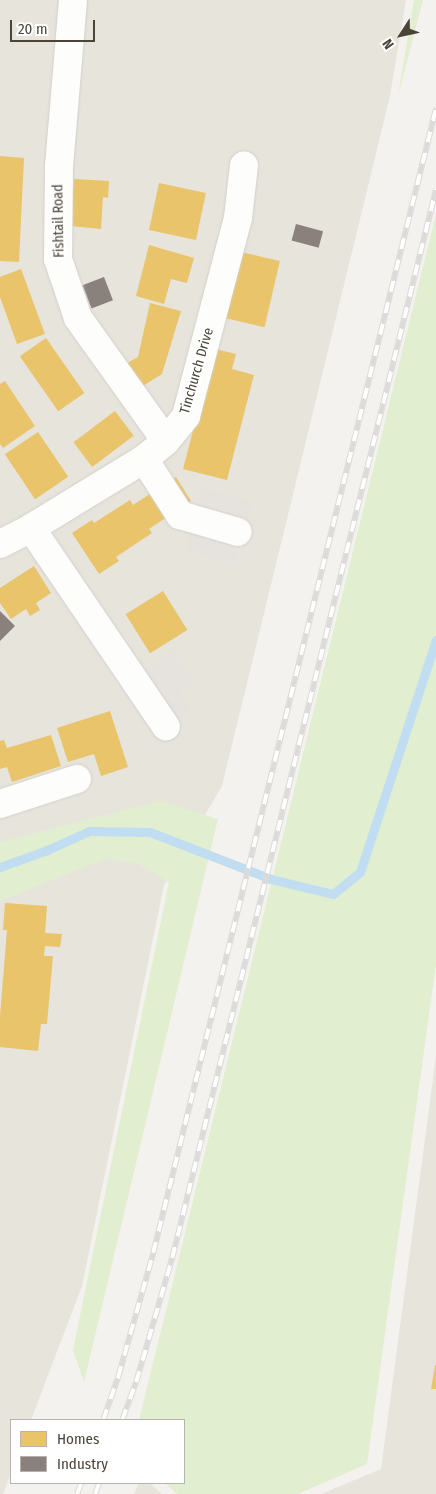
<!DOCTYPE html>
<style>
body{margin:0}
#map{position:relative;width:436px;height:1494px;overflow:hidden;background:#f4f2ee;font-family:"Fira Sans Condensed",sans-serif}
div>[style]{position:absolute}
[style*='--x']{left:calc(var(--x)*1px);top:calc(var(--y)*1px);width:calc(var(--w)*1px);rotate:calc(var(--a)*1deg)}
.residential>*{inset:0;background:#e7e4dc}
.green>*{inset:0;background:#e1eecf}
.parking>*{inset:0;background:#e6e3df;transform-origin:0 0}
.homes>*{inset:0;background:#e9c46a;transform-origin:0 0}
.industry>*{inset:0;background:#8a817c;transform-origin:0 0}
.stream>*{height:9px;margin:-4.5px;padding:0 4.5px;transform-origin:4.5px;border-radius:4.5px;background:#c0ddf1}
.roads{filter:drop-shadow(0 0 1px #d2d0cb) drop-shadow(0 0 1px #d2d0cb)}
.minor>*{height:28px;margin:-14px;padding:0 14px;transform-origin:14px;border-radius:14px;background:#fdfdfc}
.rail>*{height:5.5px;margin-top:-2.75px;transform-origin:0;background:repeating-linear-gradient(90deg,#fff 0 11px,#dbdbda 0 22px);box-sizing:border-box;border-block:1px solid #dbdbda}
span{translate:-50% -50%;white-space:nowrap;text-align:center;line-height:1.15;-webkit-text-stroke:5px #fff;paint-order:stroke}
.street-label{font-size:14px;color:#4b4439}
.legend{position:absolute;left:10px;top:1419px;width:175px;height:65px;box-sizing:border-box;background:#fff;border:1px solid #b7b4b0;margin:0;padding:6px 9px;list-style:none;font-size:15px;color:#4b4439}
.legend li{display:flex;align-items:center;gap:10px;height:25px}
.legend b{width:25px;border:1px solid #b7b4b0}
.north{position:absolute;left:376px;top:10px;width:50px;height:50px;-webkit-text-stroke:4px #fff;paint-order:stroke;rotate:235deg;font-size:14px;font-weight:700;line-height:20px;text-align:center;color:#4b4439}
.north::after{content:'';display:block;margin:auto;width:18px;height:22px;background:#4b4439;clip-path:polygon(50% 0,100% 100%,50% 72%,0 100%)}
.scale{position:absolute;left:10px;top:20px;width:85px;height:22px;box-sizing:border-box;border:2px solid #4b4439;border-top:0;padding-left:6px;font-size:15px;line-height:18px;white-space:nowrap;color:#4b4439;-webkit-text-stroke:4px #fff;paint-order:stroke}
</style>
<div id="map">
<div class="residential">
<div style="clip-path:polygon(0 0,406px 0,390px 96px,222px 786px,164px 885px,82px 1286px,31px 1420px,11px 1420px,11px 1473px,3px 1494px,0 1494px)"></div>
<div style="clip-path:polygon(436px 1056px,436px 1494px,321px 1494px,381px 1469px)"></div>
<div style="clip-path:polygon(139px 1483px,150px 1483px,162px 1494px,134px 1494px)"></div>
</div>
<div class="green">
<div style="clip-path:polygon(414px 0,423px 0,398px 96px)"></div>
<div style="clip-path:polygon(436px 214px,436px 964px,367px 1464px,298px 1494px,177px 1494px,165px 1483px,184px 1483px,184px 1420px,139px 1420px)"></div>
<div style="clip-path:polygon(160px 801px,218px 819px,84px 1382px,73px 1350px,169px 882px,137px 863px,105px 859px,0 901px,0 842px)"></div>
</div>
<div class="parking">
<div style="left:202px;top:488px;width:52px;height:65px;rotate:15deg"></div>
<div style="clip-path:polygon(172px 650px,194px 681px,179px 691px,191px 710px,166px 727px,132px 677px)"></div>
</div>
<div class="homes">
<div style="clip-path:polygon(0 156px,24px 158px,19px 262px,0 261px)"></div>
<div style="clip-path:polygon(74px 179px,109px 181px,108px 198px,103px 197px,101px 229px,70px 226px)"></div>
<div style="left:159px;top:183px;width:48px;height:48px;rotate:12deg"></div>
<div style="clip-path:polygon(149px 245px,194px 258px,187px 283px,171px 279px,164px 304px,136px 296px)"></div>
<div style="left:237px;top:251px;width:44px;height:68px;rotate:13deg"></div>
<div style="clip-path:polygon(21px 269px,45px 334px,17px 344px,0 297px,0 277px)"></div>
<div style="clip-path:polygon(150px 303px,181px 311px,162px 374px,138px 389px,124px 365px,138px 357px)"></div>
<div style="left:46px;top:338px;width:67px;height:32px;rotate:55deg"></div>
<div style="clip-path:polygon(211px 348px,236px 354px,232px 369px,254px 375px,227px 480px,183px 469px,208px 373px)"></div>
<div style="clip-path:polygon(5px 381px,35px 426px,3px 448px,0 444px,0 384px)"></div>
<div style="left:115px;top:411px;width:31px;height:52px;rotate:53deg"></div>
<div style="left:38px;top:432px;width:54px;height:40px;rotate:56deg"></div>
<div style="clip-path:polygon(176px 477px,191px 501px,149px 529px,152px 533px,116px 557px,119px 561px,99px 574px,72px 533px,92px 520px,94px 523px,130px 500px,133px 505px)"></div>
<div style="clip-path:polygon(34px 566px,51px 593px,36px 603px,40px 610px,30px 616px,26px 609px,11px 619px,0 603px,0 588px)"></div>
<div style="left:163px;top:591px;width:46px;height:44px;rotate:58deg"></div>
<div style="clip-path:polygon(110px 711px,128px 767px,101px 776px,94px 754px,68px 762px,57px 728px)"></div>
<div style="clip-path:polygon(51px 735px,61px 766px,12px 782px,7px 767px,0 769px,0 741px,4px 740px,7px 748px)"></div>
<div style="clip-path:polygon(5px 903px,47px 906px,45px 933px,62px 934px,60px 947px,45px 946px,44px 956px,53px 956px,47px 1024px,41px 1024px,38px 1051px,0 1047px,0 1016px,7px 930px,3px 930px)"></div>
<div style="clip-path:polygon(435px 1365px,436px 1365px,436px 1389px,431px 1389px)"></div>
</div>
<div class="industry">
<div style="left:296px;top:224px;width:28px;height:17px;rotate:15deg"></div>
<div style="left:104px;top:277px;width:25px;height:23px;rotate:69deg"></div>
<div style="clip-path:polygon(0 611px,15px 626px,0 641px)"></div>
</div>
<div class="stream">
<div style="--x:0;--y:867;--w:50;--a:-19.9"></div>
<div style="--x:47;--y:850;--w:46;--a:-24.3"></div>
<div style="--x:89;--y:831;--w:61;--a:0.9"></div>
<div style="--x:150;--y:832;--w:130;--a:21.2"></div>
<div style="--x:271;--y:879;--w:64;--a:13.6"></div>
<div style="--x:333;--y:894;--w:35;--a:-39"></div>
<div style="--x:360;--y:872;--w:244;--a:-71.9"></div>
</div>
<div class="roads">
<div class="minor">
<div style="--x:73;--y:0;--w:166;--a:94.8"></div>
<div style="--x:59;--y:165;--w:94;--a:90.6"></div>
<div style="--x:58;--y:259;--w:62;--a:71.3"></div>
<div style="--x:78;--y:318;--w:151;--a:54.4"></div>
<div style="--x:144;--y:459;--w:67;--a:57.3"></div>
<div style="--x:180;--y:515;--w:60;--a:16.3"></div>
<div style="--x:31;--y:528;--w:240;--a:55.8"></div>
<div style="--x:0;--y:544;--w:35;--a:-27"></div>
<div style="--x:31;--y:528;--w:132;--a:-31.4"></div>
<div style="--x:144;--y:459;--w:28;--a:-39"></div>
<div style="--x:166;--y:441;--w:32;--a:-51"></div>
<div style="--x:186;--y:416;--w:205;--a:-75.3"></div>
<div style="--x:238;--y:218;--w:53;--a:-83.5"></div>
<div style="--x:0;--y:804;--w:81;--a:-18"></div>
</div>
</div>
<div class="rail">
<div style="--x:103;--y:1420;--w:46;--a:-70.8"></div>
<div style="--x:118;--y:1377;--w:129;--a:-74.2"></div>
<div style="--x:153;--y:1253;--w:1179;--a:-76.12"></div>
<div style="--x:122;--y:1420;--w:40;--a:-69.8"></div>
<div style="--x:136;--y:1382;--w:129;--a:-73.8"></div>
<div style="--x:172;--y:1258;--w:1101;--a:-76.13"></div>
<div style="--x:77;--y:1494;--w:12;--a:-70"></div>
<div style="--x:95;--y:1494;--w:12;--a:-70"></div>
</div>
<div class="street-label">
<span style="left:59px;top:221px;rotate:-91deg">Fishtail Road</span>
<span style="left:197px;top:371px;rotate:-74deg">Tinchurch Drive</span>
</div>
<ul class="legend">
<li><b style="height:14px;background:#e9c46a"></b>Homes</li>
<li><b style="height:14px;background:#8a817c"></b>Industry</li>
</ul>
<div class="north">N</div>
<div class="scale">20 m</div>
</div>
